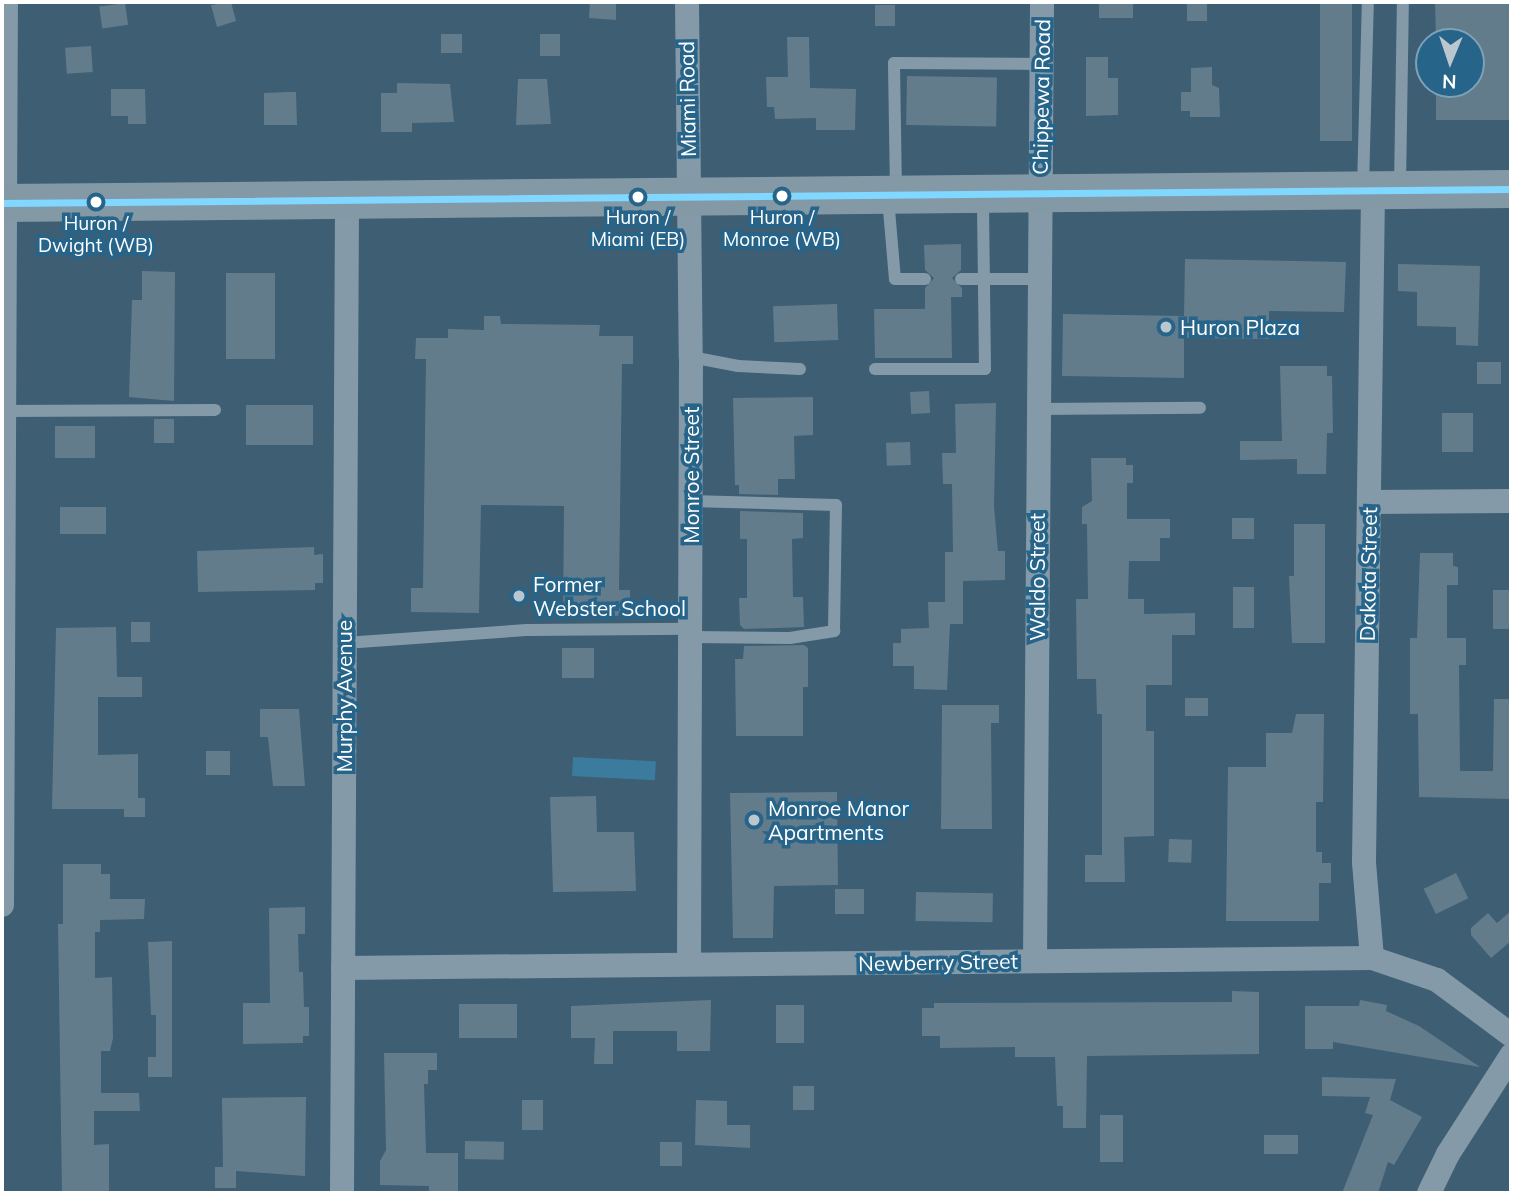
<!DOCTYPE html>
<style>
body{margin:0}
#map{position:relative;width:1513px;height:1195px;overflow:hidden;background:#3d5e73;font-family:Mulish,sans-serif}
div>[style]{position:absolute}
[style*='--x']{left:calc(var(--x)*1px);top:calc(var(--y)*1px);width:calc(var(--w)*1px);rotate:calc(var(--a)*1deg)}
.green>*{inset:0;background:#3b7b9e;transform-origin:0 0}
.building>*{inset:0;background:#637c8c;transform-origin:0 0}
.service>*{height:12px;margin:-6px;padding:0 6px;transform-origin:6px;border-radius:6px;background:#849aa8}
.minor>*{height:24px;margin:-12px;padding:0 12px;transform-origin:12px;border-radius:12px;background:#849aa8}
.trunk>*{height:38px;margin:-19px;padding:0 19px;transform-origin:19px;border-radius:19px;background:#8499a6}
.bus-1>*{height:7px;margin:-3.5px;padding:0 3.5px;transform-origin:3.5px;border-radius:3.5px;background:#80d7ff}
.dots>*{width:19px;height:19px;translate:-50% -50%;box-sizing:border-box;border:4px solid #276489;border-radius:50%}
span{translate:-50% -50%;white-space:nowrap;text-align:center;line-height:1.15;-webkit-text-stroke:7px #276489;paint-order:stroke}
.bus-label{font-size:19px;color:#fff}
.street-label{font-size:21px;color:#fff}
.poi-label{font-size:21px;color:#fff}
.left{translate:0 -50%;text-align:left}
.frame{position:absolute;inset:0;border:4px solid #fff;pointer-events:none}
.north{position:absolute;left:1415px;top:28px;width:70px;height:70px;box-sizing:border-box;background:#276489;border:2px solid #7da2b8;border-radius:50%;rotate:182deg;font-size:19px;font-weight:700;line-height:28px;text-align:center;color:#fff}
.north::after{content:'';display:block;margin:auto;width:24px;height:32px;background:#bbc7ce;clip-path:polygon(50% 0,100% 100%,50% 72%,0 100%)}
</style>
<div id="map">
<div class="green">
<div style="left:573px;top:757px;width:83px;height:19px;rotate:3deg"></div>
</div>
<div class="building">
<div style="clip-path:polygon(231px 2px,236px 21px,217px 27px,211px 5px)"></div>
<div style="clip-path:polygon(590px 2px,616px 2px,616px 20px,589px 18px)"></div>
<div style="left:1099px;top:2px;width:34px;height:16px"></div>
<div style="left:1187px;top:2px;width:20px;height:19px"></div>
<div style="left:1320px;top:2px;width:32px;height:139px"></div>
<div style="clip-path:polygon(1435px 2px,1511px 2px,1511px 120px,1436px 120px,1436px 84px,1471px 84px,1471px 42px,1436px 42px)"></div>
<div style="left:125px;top:3px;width:22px;height:26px;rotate:82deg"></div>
<div style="left:875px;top:5px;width:20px;height:21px"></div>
<div style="left:462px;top:34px;width:19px;height:21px;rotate:90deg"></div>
<div style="left:540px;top:34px;width:20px;height:22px"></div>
<div style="clip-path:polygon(787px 37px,809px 37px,810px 88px,856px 89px,855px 130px,816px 130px,816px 118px,775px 119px,774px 107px,767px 107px,766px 77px,788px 77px)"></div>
<div style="left:91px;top:46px;width:26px;height:26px;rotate:86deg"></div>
<div style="clip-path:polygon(1086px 57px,1108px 57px,1108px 78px,1118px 78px,1118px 115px,1086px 116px)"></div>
<div style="clip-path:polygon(1212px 67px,1212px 85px,1219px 88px,1220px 117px,1190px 117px,1190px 111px,1181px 111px,1181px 92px,1191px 92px,1191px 68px)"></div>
<div style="left:907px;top:76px;width:90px;height:49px;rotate:1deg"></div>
<div style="clip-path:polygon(518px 79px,547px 79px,551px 124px,516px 125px)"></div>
<div style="clip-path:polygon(397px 83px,450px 84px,454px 122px,412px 123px,412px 132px,381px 132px,381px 93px,397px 93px)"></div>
<div style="clip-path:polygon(111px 89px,145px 89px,146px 124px,128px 124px,128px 116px,111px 116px)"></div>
<div style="clip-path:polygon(289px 92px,296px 92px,297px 125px,264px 125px,264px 93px)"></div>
<div style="clip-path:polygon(961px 244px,961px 270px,952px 278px,962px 288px,962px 297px,951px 297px,952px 358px,875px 358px,874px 309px,925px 309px,925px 288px,934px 278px,925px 270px,924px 245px)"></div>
<div style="clip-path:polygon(1185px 259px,1346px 262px,1344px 312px,1269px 311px,1269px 339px,1184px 338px,1184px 378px,1062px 376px,1063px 314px,1184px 316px)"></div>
<div style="clip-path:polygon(1398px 264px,1480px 266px,1478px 346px,1456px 345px,1456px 327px,1417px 326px,1417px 292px,1398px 291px)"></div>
<div style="clip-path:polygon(142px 271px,175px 272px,174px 401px,129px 397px,132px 300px,142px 300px)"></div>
<div style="left:226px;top:273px;width:49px;height:86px"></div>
<div style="left:837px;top:304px;width:36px;height:64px;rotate:88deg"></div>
<div style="clip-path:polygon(484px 316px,500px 316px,501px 324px,600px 325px,599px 336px,633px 336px,633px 364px,622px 364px,619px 590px,630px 590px,630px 616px,563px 615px,564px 506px,481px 505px,479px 613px,411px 612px,411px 588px,423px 588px,426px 359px,415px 359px,416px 338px,448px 338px,448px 329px,484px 330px)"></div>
<div style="left:1477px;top:362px;width:24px;height:22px"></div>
<div style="clip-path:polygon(1280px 366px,1327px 366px,1327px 376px,1332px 376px,1333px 433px,1327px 433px,1326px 474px,1297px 474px,1297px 459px,1240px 460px,1240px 441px,1282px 441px)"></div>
<div style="left:929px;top:391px;width:22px;height:19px;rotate:87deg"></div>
<div style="clip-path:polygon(813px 397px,813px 435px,794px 436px,795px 479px,778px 479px,778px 495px,739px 494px,739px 485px,735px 485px,733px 398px)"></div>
<div style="clip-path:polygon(996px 403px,994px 507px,998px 551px,1005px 551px,1005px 580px,963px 581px,963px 624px,950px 624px,947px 690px,914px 689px,914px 666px,893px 666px,893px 643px,901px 643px,901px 629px,929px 628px,928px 602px,945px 602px,945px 552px,953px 552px,952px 484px,943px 484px,942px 453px,956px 453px,955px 404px)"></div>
<div style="left:313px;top:405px;width:40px;height:67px;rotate:90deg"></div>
<div style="left:1442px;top:413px;width:31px;height:39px"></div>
<div style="left:154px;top:419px;width:20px;height:24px"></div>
<div style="left:55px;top:426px;width:40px;height:32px"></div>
<div style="left:910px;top:442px;width:23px;height:24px;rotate:88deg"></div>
<div style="clip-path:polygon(1091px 458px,1126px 458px,1126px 465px,1133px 465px,1133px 483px,1127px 483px,1127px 519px,1170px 519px,1170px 538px,1160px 538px,1160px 561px,1129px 561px,1128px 599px,1144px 599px,1144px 614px,1195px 613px,1195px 635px,1172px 635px,1172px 685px,1146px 685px,1146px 731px,1154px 731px,1154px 836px,1124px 837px,1125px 882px,1085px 882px,1085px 855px,1102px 855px,1102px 714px,1097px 714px,1096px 679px,1077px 679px,1076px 599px,1088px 599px,1087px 524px,1082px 524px,1082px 507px,1092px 501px)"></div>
<div style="left:60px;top:507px;width:46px;height:27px"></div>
<div style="clip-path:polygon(740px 511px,803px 513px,803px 538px,792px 539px,793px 597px,803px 597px,804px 627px,744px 629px,740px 625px,739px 598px,747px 598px,747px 539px,740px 539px)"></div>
<div style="left:1232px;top:518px;width:22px;height:21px"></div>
<div style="clip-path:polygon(1294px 524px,1325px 524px,1325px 643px,1292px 643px,1289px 576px,1294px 576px)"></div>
<div style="clip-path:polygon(314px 547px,314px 555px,323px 554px,323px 583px,315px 583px,315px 590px,198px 592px,197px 551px)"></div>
<div style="clip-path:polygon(1420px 553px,1453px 553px,1453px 566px,1458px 567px,1458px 585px,1447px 585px,1447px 638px,1466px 638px,1466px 665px,1459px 665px,1460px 771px,1493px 771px,1494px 699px,1511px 699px,1511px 799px,1419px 797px,1418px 714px,1410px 714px,1410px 638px,1417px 638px)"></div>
<div style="left:1233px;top:587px;width:21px;height:41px"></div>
<div style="left:1493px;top:590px;width:18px;height:39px"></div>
<div style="left:131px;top:622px;width:19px;height:20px"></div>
<div style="clip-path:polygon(116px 627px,117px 677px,142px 677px,142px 697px,98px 697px,98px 755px,138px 754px,138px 798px,145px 798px,145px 817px,124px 817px,124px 809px,52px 809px,56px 628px)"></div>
<div style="clip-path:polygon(804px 645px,808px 648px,808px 687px,803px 687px,803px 736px,736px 736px,735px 659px,743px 659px,744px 646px)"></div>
<div style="left:562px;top:648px;width:32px;height:30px"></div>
<div style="left:1185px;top:698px;width:23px;height:18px"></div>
<div style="clip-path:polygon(942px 705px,999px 705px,999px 723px,991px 723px,992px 829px,941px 829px)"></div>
<div style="clip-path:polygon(260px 709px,299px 709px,305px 786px,273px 786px,268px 737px,260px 737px)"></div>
<div style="clip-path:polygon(1296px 714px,1324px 714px,1323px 802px,1316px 802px,1316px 852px,1322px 852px,1322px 863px,1331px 863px,1331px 883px,1319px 883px,1319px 921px,1226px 921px,1228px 767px,1266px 767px,1266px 733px,1292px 733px)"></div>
<div style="left:206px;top:751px;width:24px;height:24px"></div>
<div style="clip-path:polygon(837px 792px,838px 885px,774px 886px,773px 938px,733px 938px,730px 793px)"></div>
<div style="clip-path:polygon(596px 796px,597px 832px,634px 832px,636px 891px,553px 892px,550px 797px)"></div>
<div style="left:1169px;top:839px;width:23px;height:23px;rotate:2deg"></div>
<div style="clip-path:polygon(63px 864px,101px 864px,101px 874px,110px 874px,110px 899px,145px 899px,144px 919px,100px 920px,100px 932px,95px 932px,95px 978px,112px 977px,113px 1038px,110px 1051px,101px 1051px,101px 1093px,139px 1093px,140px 1111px,94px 1111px,94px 1145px,109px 1144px,109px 1193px,62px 1193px,58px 924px,63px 924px)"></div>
<div style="left:1456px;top:873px;width:28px;height:36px;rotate:64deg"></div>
<div style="left:835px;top:889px;width:29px;height:25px"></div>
<div style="left:916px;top:892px;width:77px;height:29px;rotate:1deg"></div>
<div style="clip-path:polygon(305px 907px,305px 934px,298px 934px,299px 972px,303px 972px,304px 1007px,309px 1007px,309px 1036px,303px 1036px,303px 1043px,243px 1044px,243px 1003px,270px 1003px,269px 908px)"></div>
<div style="clip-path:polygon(1511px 911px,1511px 941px,1491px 958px,1471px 935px,1471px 928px,1488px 913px,1497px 923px)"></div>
<div style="clip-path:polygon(172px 941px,172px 1077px,148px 1077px,148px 1057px,156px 1057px,156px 1015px,151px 1015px,148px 942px)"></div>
<div style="clip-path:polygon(1232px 991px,1259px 992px,1259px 1054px,1087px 1056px,1086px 1128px,1063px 1128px,1063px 1106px,1057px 1106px,1055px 1057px,1015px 1057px,1015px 1047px,940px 1048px,940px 1036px,922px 1036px,922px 1008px,934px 1008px,934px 1003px,1232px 1002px)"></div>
<div style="clip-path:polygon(711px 1000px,710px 1051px,677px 1051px,677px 1031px,613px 1031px,613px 1064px,594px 1064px,595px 1038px,571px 1038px,571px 1006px)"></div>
<div style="clip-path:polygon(1360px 1000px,1387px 1005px,1386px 1011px,1419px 1026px,1480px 1067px,1333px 1042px,1333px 1049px,1305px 1049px,1305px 1006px,1359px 1006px)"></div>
<div style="left:459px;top:1004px;width:58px;height:34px"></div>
<div style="left:776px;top:1005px;width:28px;height:38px"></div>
<div style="clip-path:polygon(384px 1053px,437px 1053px,437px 1070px,428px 1070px,428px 1084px,424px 1084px,426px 1153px,458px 1153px,458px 1193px,429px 1193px,429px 1186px,380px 1185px,380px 1161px,386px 1150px)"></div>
<div style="clip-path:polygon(1322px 1077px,1396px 1079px,1390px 1100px,1422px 1117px,1394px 1165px,1388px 1162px,1378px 1193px,1342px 1193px,1373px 1115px,1365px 1113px,1370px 1097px,1322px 1096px)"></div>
<div style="left:793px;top:1086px;width:21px;height:24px"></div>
<div style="clip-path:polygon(306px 1097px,305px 1176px,236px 1171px,236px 1188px,215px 1188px,215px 1167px,223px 1167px,222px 1098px)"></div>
<div style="left:522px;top:1100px;width:21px;height:30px"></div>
<div style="clip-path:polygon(696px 1100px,727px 1101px,727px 1125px,750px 1125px,750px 1148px,695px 1145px)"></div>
<div style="left:1100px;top:1115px;width:23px;height:47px"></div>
<div style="left:1264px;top:1135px;width:34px;height:19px"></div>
<div style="left:465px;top:1141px;width:39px;height:18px;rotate:1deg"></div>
<div style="left:660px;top:1142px;width:22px;height:24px"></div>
</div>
<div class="service">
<div style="--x:1400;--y:186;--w:184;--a:-89.1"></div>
<div style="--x:1363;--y:187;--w:185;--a:-88.5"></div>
<div style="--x:896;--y:192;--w:129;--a:-90.9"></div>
<div style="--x:894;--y:63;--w:147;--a:0.4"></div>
<div style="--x:888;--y:198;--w:81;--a:85.1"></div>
<div style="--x:895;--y:279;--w:30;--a:0"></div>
<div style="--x:961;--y:279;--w:78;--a:0"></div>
<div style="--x:691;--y:357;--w:48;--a:10.8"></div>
<div style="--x:738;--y:366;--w:62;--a:2.8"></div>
<div style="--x:875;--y:369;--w:110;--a:0"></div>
<div style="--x:985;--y:369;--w:170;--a:-90.7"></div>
<div style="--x:1038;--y:409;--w:162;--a:-0.4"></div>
<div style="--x:2;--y:411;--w:213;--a:-0.3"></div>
<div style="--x:690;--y:637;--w:100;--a:0.6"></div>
<div style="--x:790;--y:638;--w:45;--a:-9"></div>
<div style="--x:834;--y:631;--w:126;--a:-89.1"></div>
<div style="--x:836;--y:505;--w:145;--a:-178.4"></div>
<div style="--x:345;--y:643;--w:182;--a:-4.1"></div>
<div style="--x:527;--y:630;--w:163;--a:-0.4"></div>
</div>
<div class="minor">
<div style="--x:687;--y:2;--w:355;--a:89.4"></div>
<div style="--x:691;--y:357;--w:607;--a:90.19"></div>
<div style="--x:1369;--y:502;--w:142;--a:-0.4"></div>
<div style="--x:2;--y:905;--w:903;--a:-89.75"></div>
<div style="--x:1372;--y:958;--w:96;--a:-94.8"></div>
<div style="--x:1364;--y:862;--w:672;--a:-89.23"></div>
<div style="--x:1035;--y:961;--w:959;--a:-89.58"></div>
<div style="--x:343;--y:968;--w:1029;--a:-0.56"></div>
<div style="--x:1372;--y:958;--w:69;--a:18.7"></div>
<div style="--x:1437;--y:980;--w:92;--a:36.6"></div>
<div style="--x:342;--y:1193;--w:995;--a:-89.71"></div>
<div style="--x:1429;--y:1193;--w:43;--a:-64"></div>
<div style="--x:1448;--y:1154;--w:117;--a:-57.3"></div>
</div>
<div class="trunk">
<div style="--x:2;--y:203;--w:1509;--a:-0.53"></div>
</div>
<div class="bus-1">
<div style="--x:2;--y:203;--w:1509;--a:-0.53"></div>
</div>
<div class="dots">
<div style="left:782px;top:196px;background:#fff"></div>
<div style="left:638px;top:197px;background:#fff"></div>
<div style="left:96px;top:202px;background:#fff"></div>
<div style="left:1166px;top:327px;background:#bbc7ce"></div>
<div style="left:519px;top:596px;background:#bbc7ce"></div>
<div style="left:754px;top:820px;background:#bbc7ce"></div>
</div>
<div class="bus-label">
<span style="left:638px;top:229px">Huron /<br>Miami (EB)</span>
<span style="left:782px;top:229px">Huron /<br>Monroe (WB)</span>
<span style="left:96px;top:235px">Huron /<br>Dwight (WB)</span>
</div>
<div class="street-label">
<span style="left:1041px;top:97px;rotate:-89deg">Chippewa Road</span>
<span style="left:687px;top:99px;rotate:-91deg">Miami Road</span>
<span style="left:691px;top:475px;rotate:-90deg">Monroe Street</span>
<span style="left:1368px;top:574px;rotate:-89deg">Dakota Street</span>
<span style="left:1037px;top:577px;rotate:-90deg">Waldo Street</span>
<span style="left:344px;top:696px;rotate:-90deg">Murphy Avenue</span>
<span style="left:938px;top:962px;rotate:-1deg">Newberry Street</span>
</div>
<div class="poi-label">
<span class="left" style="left:1180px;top:327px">Huron Plaza</span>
<span class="left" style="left:533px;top:596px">Former<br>Webster School</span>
<span class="left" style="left:768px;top:820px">Monroe Manor<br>Apartments</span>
</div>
<div class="frame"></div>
<div class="north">N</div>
</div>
